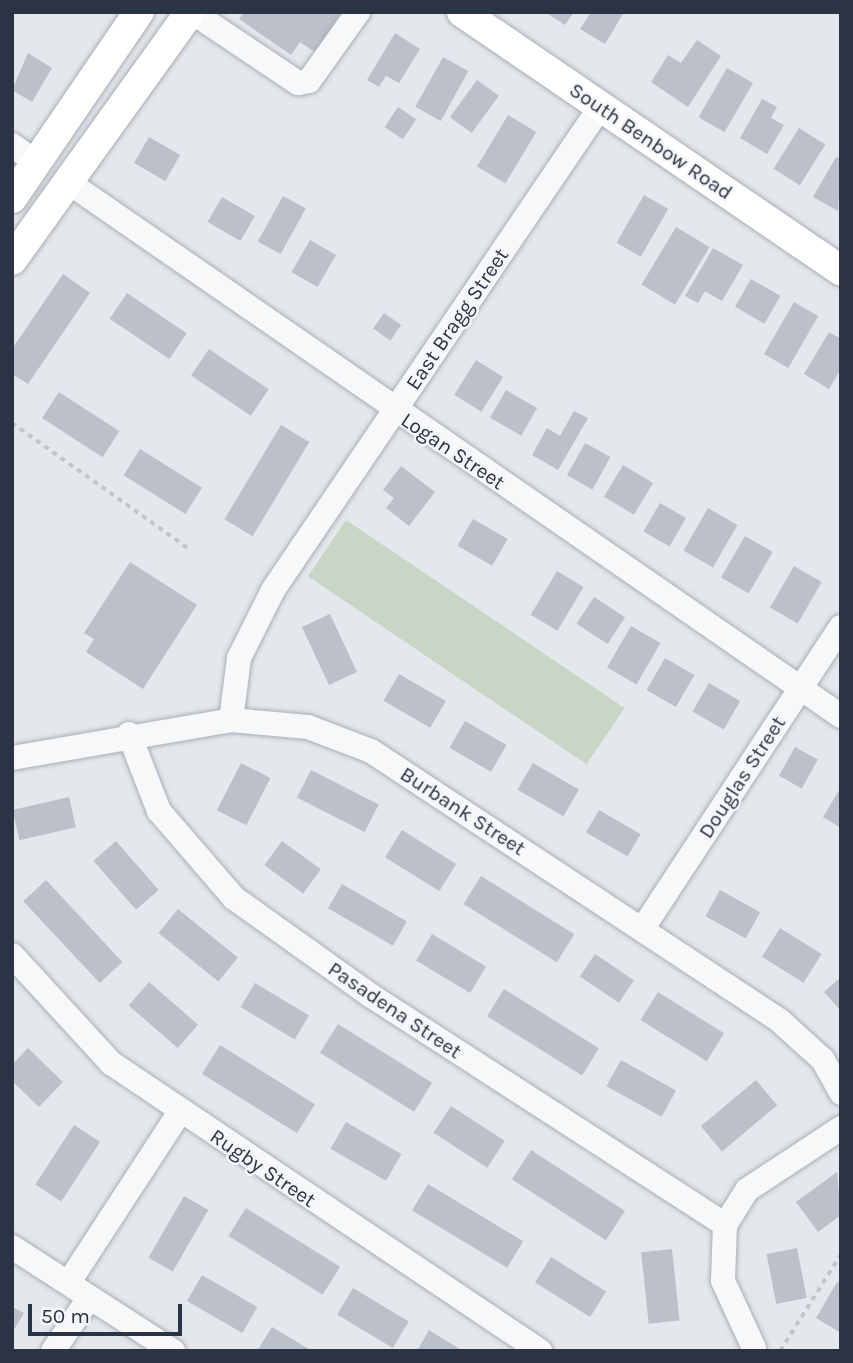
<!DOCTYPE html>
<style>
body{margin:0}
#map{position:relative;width:853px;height:1363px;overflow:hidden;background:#e4e7ec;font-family:Karla,sans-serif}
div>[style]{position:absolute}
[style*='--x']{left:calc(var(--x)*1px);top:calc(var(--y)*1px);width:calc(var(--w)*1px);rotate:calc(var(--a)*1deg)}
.green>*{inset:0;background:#c9d6c5;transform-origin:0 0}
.building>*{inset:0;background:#bbc0ca;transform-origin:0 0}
.path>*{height:3.5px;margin-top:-1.75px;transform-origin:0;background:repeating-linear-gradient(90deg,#c2c5cb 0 5px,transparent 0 10px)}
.roads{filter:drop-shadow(0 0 2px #a9aeb7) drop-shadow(0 0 2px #a9aeb7)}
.minor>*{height:24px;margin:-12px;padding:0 12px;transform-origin:12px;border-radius:12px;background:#f7f8fa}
.major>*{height:30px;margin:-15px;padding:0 15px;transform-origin:15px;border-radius:15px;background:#fff}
span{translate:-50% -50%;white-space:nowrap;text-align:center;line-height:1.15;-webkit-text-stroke:5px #f4f6f9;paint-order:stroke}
.street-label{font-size:21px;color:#2b3445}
.frame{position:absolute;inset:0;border:14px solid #2b3445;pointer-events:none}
.scale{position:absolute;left:28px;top:1304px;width:154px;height:32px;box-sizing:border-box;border:4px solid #2b3445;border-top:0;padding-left:9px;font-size:21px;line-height:24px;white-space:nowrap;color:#2b3445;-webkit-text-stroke:5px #f4f6f9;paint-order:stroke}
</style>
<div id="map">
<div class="green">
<div style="left:346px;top:520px;width:336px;height:68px;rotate:34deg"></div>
</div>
<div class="building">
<div style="clip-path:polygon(244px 12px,342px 12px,315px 52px,300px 42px,291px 55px,239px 19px)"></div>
<div style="clip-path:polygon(545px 12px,574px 12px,565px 25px)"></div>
<div style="clip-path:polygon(591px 12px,624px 12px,605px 44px,580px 29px)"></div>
<div style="clip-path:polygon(395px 33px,420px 49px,399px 83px,386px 76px,379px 87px,367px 80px)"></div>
<div style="clip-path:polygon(697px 40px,721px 56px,688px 107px,651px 82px,668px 55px,681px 63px)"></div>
<div style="clip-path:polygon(28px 53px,52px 68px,32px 102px,12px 90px)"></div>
<div style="left:443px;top:57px;width:29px;height:57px;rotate:29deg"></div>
<div style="left:727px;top:68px;width:30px;height:57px;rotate:30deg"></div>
<div style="left:477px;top:80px;width:27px;height:46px;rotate:36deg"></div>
<div style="clip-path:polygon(762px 99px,777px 107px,771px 118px,784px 125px,767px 154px,740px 138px)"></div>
<div style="left:398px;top:107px;width:22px;height:24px;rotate:34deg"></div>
<div style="left:508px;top:115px;width:33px;height:60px;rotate:31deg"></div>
<div style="left:799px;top:128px;width:31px;height:48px;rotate:32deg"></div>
<div style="left:149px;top:137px;width:36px;height:30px;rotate:30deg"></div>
<div style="clip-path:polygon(836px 157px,841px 159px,838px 211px,813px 197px)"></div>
<div style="left:644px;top:195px;width:28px;height:55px;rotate:30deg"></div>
<div style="left:283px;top:196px;width:26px;height:52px;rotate:29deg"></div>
<div style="left:222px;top:197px;width:38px;height:29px;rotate:30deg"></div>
<div style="left:676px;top:227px;width:39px;height:67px;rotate:31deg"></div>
<div style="left:310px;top:240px;width:30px;height:37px;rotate:30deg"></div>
<div style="clip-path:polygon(713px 248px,743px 265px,722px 301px,705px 291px,698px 303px,685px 296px)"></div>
<div style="clip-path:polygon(63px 274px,90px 293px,28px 384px,12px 374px,12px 349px)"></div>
<div style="left:751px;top:279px;width:34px;height:32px;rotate:30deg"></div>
<div style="left:127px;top:293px;width:72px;height:31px;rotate:34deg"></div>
<div style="left:794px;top:302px;width:28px;height:60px;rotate:30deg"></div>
<div style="left:384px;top:313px;width:21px;height:19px;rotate:35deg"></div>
<div style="clip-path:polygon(829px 332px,841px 339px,841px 369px,829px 389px,804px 374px)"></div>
<div style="left:209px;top:349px;width:72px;height:32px;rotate:34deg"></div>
<div style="left:476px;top:360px;width:32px;height:41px;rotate:32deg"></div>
<div style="left:506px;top:390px;width:36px;height:32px;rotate:30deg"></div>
<div style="left:59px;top:392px;width:72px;height:31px;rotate:33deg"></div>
<div style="clip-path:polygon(574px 411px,588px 418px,558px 470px,532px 455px,547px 428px,560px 436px)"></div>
<div style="left:281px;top:425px;width:33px;height:110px;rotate:31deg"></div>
<div style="left:585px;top:443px;width:29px;height:37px;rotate:29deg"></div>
<div style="left:140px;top:449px;width:73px;height:31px;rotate:32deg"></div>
<div style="left:623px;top:465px;width:35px;height:37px;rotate:31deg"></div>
<div style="clip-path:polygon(401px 466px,435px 492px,409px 526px,386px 508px,394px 498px,383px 490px)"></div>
<div style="left:660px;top:503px;width:30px;height:33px;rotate:30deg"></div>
<div style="left:708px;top:508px;width:34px;height:49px;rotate:30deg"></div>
<div style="left:473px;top:519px;width:40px;height:31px;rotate:30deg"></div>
<div style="left:745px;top:536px;width:32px;height:48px;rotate:30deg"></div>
<div style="clip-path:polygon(130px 562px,197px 605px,143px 689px,86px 652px,94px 639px,84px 633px)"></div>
<div style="left:794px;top:566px;width:32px;height:48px;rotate:30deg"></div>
<div style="left:557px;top:571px;width:31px;height:51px;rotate:31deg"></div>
<div style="left:594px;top:597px;width:37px;height:32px;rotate:33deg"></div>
<div style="left:330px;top:614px;width:64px;height:31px;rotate:65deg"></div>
<div style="left:631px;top:626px;width:34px;height:48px;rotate:30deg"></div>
<div style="left:665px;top:658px;width:34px;height:37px;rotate:30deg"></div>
<div style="left:399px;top:674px;width:54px;height:31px;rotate:30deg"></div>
<div style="left:709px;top:683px;width:36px;height:33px;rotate:30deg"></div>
<div style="left:465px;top:721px;width:48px;height:31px;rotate:30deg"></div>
<div style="left:795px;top:747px;width:26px;height:33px;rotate:29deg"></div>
<div style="left:241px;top:763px;width:33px;height:53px;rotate:27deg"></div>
<div style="left:533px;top:763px;width:53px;height:31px;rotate:30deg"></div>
<div style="left:311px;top:770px;width:76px;height:31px;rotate:27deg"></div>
<div style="clip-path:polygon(841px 787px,841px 828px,823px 817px)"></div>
<div style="left:69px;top:797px;width:31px;height:58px;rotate:77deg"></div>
<div style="left:599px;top:810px;width:48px;height:26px;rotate:30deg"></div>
<div style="left:402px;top:830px;width:64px;height:32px;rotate:32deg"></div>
<div style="left:116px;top:841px;width:65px;height:30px;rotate:49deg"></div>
<div style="left:282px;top:841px;width:48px;height:30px;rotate:36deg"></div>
<div style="left:481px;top:876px;width:110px;height:33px;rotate:32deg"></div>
<div style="left:46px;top:880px;width:112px;height:31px;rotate:47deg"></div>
<div style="left:342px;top:884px;width:75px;height:28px;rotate:30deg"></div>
<div style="left:720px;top:890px;width:46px;height:30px;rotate:29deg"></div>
<div style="left:178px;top:909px;width:77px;height:31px;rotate:39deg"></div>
<div style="left:780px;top:928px;width:49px;height:34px;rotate:32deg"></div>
<div style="left:432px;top:934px;width:63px;height:31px;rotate:31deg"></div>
<div style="left:595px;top:954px;width:47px;height:27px;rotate:34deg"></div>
<div style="clip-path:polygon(841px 977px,841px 1011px,824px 992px)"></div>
<div style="left:149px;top:982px;width:65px;height:31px;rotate:41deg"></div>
<div style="left:255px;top:983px;width:63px;height:28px;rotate:31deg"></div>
<div style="left:504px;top:989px;width:112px;height:32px;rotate:32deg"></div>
<div style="left:658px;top:992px;width:78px;height:33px;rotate:32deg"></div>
<div style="left:338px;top:1024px;width:111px;height:34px;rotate:32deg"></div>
<div style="left:220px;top:1045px;width:112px;height:34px;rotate:32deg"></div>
<div style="clip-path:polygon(28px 1048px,63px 1082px,39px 1107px,12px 1081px,12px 1065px)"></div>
<div style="left:621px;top:1060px;width:63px;height:30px;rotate:29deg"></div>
<div style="left:756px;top:1080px;width:33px;height:72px;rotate:50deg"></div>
<div style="left:451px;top:1106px;width:64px;height:32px;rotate:33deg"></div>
<div style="left:346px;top:1122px;width:64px;height:31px;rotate:30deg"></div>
<div style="left:74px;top:1125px;width:31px;height:71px;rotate:33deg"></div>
<div style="left:531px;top:1150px;width:112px;height:35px;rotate:33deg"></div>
<div style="clip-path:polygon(837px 1172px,841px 1215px,818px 1232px,796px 1202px)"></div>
<div style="left:428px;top:1184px;width:111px;height:31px;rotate:31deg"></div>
<div style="left:184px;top:1196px;width:28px;height:71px;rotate:30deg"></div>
<div style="left:246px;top:1208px;width:111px;height:33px;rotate:32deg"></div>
<div style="left:797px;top:1248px;width:51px;height:31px;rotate:79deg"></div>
<div style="left:672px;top:1249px;width:72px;height:31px;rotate:84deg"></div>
<div style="left:551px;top:1257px;width:65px;height:30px;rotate:32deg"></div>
<div style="left:202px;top:1275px;width:64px;height:30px;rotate:30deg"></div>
<div style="clip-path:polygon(837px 1282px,841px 1285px,841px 1333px,816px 1318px)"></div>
<div style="left:353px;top:1288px;width:65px;height:31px;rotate:31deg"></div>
<div style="clip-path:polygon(12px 1307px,24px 1313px,12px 1333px)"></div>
<div style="clip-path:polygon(272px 1327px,312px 1351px,257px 1351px)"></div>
<div style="clip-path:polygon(429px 1330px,463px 1351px,417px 1351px)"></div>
</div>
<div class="path">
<div style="--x:12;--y:423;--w:216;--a:35.4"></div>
<div style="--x:780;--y:1351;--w:115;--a:-57.8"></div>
</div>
<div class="roads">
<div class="minor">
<div style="--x:192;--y:12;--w:128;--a:33.8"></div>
<div style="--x:298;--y:83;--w:11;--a:-10"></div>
<div style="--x:309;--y:81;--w:85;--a:-54.6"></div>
<div style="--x:12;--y:145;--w:31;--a:36"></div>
<div style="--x:68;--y:182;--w:940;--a:34.64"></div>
<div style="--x:231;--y:720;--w:63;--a:-82.6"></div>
<div style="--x:239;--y:658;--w:76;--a:-63.4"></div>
<div style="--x:273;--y:590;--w:585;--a:-55.88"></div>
<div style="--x:129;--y:734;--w:83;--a:68.7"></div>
<div style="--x:159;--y:811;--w:115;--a:49.2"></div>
<div style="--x:234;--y:898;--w:167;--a:35.5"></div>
<div style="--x:370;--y:995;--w:423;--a:32.9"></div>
<div style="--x:12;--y:758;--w:222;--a:-9.8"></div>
<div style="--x:231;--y:720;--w:77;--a:5.2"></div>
<div style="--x:308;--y:727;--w:67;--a:20.9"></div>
<div style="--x:371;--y:751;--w:490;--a:33.4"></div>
<div style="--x:780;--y:1021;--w:58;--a:42.2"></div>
<div style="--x:823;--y:1060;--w:38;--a:61"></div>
<div style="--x:643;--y:928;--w:360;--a:-56.7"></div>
<div style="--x:12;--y:955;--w:147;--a:47.5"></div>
<div style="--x:111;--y:1063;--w:517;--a:33.87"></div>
<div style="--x:12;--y:1247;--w:192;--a:32.9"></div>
<div style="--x:69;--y:1282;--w:203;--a:-56.9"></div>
<div style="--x:754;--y:1348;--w:74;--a:-114.8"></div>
<div style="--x:723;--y:1281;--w:56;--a:-88"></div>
<div style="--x:725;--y:1225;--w:41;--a:-57.8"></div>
<div style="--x:747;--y:1190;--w:113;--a:-33.4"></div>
<div style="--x:53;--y:1351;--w:65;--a:-55.6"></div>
</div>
<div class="major">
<div style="--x:462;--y:12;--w:459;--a:34.3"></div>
<div style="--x:12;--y:198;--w:225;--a:-55.7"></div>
<div style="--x:12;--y:260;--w:305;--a:-54.3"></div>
</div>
</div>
<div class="street-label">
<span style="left:651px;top:141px;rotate:34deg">South Benbow Road</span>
<span style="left:457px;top:319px;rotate:-56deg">East Bragg Street</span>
<span style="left:453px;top:451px;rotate:34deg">Logan Street</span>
<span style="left:742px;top:777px;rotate:-57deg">Douglas Street</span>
<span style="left:463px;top:811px;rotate:33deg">Burbank Street</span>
<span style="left:395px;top:1010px;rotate:34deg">Pasadena Street</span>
<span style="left:263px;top:1168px;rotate:34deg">Rugby Street</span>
</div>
<div class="frame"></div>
<div class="scale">50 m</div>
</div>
